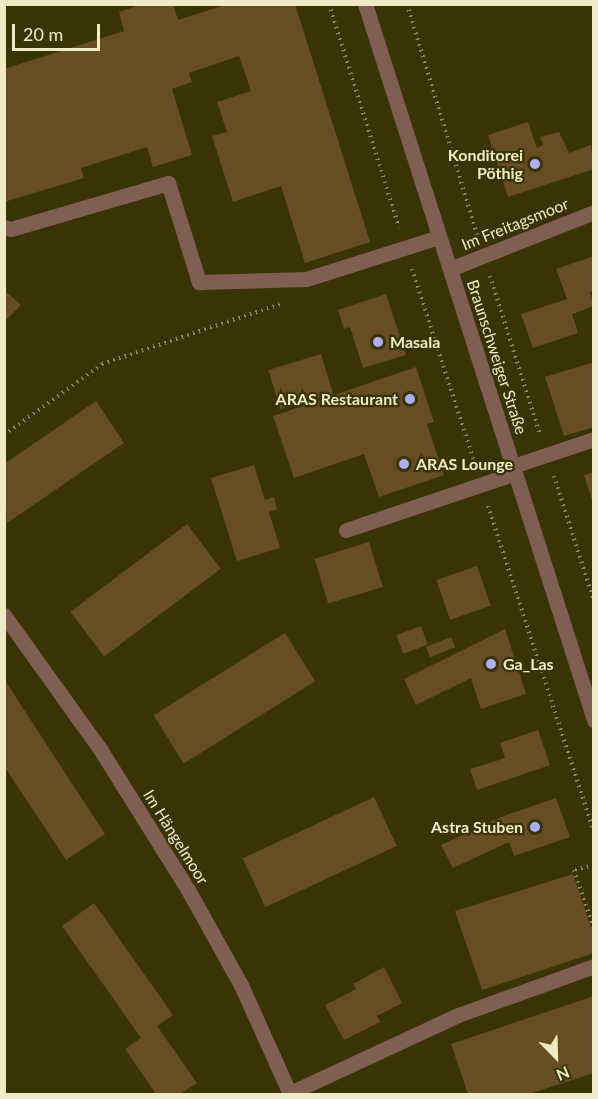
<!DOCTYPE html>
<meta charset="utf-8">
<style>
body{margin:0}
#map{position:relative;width:598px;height:1099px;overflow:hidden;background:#393306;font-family:Lato,sans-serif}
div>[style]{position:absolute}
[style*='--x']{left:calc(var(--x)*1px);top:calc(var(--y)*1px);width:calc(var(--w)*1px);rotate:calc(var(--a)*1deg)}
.building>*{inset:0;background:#654e22;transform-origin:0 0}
.path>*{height:4px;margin-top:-2px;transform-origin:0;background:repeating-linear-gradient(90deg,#8d875d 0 1.5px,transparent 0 6px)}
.service>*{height:15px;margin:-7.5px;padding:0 7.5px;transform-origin:7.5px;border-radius:7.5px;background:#805f53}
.minor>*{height:15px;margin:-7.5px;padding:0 7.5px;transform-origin:7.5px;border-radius:7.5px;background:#805f53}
.tertiary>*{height:15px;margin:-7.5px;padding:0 7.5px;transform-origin:7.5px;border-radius:7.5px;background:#805f53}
.dots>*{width:16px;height:16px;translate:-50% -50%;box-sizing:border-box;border:3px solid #393306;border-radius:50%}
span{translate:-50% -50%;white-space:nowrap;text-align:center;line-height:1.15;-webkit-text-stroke:4.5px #393306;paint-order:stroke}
.poi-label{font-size:16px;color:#f0ebc4;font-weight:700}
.right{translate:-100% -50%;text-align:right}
.left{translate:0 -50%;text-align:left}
.street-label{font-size:16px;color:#f0ebc4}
.frame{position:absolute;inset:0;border:6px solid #f0ebc4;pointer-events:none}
.north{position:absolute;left:526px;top:1027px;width:60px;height:60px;-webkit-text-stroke:4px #393306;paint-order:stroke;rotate:157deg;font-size:16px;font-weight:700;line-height:24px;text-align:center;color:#f0ebc4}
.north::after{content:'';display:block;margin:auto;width:21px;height:27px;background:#f0ebc4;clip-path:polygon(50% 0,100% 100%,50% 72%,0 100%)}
.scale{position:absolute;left:12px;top:24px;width:88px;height:27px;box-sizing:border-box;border:3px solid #f0ebc4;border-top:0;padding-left:8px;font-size:18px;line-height:21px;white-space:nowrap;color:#f0ebc4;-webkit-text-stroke:4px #393306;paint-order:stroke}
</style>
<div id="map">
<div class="building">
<div style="clip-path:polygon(143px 4px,173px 4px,178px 20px,228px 4px,295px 4px,370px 242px,305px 263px,281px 186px,233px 202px,212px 136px,227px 132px,217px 102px,251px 91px,239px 56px,189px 73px,192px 82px,172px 89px,192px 155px,153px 167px,147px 147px,81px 168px,84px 178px,4px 202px,4px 69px,124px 31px,119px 12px)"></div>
<div style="clip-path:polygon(528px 122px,537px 148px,543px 145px,540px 137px,559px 132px,569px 153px,591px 145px,594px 169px,508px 197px,488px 135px)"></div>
<div style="clip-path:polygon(594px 256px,594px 291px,590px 292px,594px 306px,572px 314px,578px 333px,533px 348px,521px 314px,567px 299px,556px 269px)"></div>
<div style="clip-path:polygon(4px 290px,21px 305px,4px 322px)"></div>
<div style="clip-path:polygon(386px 294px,406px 355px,363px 368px,350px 327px,344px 329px,338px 310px)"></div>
<div style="left:321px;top:354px;width:41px;height:55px;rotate:73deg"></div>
<div style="clip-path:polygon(594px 362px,594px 427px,564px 436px,545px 377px)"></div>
<div style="clip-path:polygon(416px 367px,434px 422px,427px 424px,444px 475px,379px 497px,364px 454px,294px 478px,273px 416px)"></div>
<div style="clip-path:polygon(96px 401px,124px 443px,7px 523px,4px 464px)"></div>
<div style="clip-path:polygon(254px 465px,265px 500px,274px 497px,277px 509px,269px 512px,280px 548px,237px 561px,211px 478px)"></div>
<div style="clip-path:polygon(594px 472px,594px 503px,593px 503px,584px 475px)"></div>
<div style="left:187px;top:524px;width:56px;height:146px;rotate:53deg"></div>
<div style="left:369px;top:542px;width:47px;height:57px;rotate:73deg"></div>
<div style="left:477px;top:566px;width:42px;height:43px;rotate:71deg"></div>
<div style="left:421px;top:626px;width:20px;height:26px;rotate:70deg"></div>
<div style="clip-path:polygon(505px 629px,526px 694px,481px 709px,471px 678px,416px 705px,404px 679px)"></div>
<div style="left:285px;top:633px;width:57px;height:155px;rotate:58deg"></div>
<div style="left:451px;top:637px;width:11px;height:27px;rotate:68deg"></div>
<div style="clip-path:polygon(4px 679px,105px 834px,66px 860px,4px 766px)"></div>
<div style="clip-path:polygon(538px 730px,550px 765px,477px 790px,470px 769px,505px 758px,500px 743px)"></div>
<div style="left:374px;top:797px;width:54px;height:145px;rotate:65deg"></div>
<div style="clip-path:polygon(556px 798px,570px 837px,514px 856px,509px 842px,453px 868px,441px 845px,501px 817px)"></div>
<div style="clip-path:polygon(573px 874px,594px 936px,594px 953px,482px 990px,455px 911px)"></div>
<div style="clip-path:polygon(94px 903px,173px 1015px,157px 1026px,197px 1083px,180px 1094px,156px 1094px,125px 1049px,141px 1038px,62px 926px)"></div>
<div style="clip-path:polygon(384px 967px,402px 1003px,377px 1016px,380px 1022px,344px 1040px,325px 1005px,356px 989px,353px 984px)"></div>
<div style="clip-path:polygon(594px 996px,594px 1073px,529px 1094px,468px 1094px,451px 1044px)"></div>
</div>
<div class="path">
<div style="--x:329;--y:4;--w:234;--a:72.6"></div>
<div style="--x:407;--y:4;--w:241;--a:73.1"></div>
<div style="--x:412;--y:269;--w:205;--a:72.1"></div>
<div style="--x:490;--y:276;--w:167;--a:72.5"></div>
<div style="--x:4;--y:435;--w:121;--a:-35.9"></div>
<div style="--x:102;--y:364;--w:188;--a:-18.6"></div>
<div style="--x:554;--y:476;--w:131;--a:72.3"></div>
<div style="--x:488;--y:506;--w:344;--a:72"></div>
<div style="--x:594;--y:865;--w:21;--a:166"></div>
<div style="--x:574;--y:870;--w:62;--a:71.3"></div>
</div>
<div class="service">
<div style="--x:4;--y:227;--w:7;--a:16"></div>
<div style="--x:11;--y:229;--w:164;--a:-16.3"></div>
<div style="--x:168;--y:183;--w:104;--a:72.6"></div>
<div style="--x:199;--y:282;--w:107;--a:-1.6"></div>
<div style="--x:306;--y:279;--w:139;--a:-17.5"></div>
<div style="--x:513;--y:466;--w:85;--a:-18.4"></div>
<div style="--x:346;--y:530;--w:178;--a:-18.6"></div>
</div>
<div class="minor">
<div style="--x:450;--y:269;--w:155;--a:-21.6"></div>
<div style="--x:4;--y:615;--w:165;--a:54.4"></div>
<div style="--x:100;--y:749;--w:164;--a:58"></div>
<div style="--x:187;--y:888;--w:111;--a:60.9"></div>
<div style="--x:241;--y:985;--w:120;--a:65.8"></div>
<div style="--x:290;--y:1093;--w:185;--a:-24.9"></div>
<div style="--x:458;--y:1015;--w:145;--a:-19.8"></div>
</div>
<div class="tertiary">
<div style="--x:365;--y:4;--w:752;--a:72.26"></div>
</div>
<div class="dots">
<div style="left:535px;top:164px;background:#abaffb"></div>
<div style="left:378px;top:342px;background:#abaffb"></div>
<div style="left:410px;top:399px;background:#abaffb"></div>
<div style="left:404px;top:464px;background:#abaffb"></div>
<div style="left:491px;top:664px;background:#abaffb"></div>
<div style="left:535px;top:827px;background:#abaffb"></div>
</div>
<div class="poi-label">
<span class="right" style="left:523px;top:164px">Konditorei<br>Pöthig</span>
<span class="left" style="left:390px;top:342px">Masala</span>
<span class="right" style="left:398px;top:399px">ARAS Restaurant</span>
<span class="left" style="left:416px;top:464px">ARAS Lounge</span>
<span class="left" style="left:503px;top:664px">Ga_Las</span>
<span class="right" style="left:523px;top:827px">Astra Stuben</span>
</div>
<div class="street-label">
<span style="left:515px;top:224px;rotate:-22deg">Im Freitagsmoor</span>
<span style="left:497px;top:357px;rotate:72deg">Braunschweiger Straße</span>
<span style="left:176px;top:837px;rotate:58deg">Im Hängelmoor</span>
</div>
<div class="frame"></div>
<div class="north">N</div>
<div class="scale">20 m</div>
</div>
